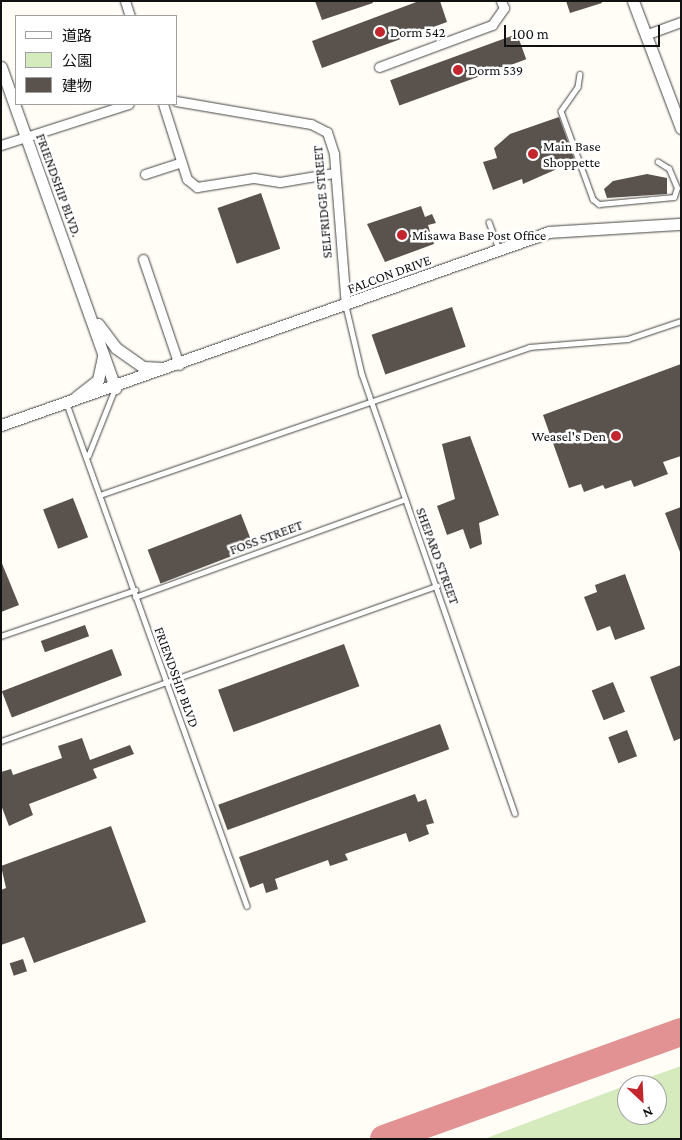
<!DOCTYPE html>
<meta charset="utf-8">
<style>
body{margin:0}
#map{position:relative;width:682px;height:1140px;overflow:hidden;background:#fffdf5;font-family:"Crimson Pro","Noto Sans JP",serif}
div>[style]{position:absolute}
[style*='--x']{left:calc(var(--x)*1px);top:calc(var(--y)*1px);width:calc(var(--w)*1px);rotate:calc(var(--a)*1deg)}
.green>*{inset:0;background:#d5ebbd}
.taxiway>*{height:28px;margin:-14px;padding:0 14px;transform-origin:14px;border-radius:14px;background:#e29292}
.building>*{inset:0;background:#5a524d;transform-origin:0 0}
.roads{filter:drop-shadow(0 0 1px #444) drop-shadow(0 0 1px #444)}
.service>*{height:4.5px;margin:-2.25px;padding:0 2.25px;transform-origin:2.25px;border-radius:2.25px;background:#fff}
.minor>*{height:9px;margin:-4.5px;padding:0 4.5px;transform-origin:4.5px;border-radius:4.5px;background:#fff}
.tertiary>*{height:11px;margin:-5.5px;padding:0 5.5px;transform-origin:5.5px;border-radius:5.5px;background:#fff}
.dots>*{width:14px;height:14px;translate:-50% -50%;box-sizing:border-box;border:2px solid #fff;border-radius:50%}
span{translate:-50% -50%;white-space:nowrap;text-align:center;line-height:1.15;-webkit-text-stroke:5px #fff;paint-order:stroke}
.poi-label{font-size:14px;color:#111}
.left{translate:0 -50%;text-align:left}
.right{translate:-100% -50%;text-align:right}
.street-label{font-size:14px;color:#111}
.frame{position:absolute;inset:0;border:2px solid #111;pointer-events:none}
.legend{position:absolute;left:15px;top:15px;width:162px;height:90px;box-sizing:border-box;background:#fff;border:1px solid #a0a0a0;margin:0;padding:6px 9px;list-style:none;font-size:15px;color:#111}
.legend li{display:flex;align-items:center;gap:10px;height:25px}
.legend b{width:25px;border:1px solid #a0a0a0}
.north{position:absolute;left:617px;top:1075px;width:50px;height:50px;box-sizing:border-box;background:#fff;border:1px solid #a0a0a0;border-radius:50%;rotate:155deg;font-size:14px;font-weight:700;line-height:20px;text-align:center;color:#111}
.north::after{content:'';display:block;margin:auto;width:18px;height:22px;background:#c4262e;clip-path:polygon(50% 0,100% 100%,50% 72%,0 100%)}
.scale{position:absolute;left:504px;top:25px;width:156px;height:22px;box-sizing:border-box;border:2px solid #111;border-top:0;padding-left:6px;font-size:15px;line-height:18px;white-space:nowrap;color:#111;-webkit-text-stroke:4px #fff;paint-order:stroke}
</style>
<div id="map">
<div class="green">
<div style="clip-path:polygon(681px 1066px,681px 1139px,484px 1139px,627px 1085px,627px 1115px,657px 1115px,657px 1085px,627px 1085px)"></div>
</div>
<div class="taxiway">
<div style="--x:384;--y:1139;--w:316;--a:-19.8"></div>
</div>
<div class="building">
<div style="clip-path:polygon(315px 1px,372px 1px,373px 3px,322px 20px)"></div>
<div style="clip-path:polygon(419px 1px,440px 1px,447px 22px,322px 68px,312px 41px)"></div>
<div style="clip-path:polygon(566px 1px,601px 1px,602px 3px,570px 13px)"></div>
<div style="left:517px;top:34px;width:27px;height:135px;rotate:70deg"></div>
<div style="clip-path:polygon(559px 117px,575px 161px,523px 184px,522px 179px,493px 190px,483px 162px,497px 158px,494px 148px,510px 134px)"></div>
<div style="clip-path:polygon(647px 174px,667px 178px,667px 194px,607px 198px,604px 189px,613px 181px)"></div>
<div style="left:261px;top:193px;width:59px;height:46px;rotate:71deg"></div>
<div style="clip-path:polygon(421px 206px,425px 217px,432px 214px,436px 223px,428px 225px,434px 244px,385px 262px,367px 224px)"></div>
<div style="left:452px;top:307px;width:42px;height:85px;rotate:71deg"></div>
<div style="clip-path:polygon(681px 364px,681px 456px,663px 462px,668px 474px,634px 487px,631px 480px,605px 489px,603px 485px,584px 492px,581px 484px,569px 488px,543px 415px)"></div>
<div style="clip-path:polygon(470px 436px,499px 515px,479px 523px,482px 544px,470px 549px,463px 529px,447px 535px,437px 506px,455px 499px,442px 444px)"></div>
<div style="left:73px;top:498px;width:42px;height:32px;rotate:69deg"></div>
<div style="clip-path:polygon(681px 507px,681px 552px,680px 552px,665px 513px)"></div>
<div style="left:241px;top:514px;width:36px;height:100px;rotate:69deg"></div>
<div style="clip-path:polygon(1px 561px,19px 605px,1px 612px)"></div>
<div style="clip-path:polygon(625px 574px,645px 629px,615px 640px,610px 626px,597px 631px,584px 597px,597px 592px,595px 585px)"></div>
<div style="left:85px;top:625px;width:12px;height:47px;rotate:70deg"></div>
<div style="left:344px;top:644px;width:45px;height:134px;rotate:70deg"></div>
<div style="left:112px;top:649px;width:28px;height:118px;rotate:69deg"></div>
<div style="clip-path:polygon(681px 665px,681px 738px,674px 741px,650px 677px)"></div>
<div style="left:613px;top:682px;width:32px;height:23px;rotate:68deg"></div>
<div style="left:440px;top:724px;width:27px;height:236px;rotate:70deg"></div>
<div style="left:627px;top:730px;width:28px;height:20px;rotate:69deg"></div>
<div style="clip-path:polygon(82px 738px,90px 760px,130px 745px,134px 754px,93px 769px,97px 778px,29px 804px,33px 815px,9px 826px,1px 805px,1px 772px,11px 769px,13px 775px,62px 758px,58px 746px)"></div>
<div style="clip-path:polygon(415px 794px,418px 802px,426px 799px,434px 823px,426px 825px,429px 834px,409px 842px,406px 833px,345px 854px,348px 860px,330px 866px,328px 860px,275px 879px,278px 889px,266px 893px,263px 883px,250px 888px,239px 857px)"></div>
<div style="clip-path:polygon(111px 826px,146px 922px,34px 963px,24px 937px,1px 945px,1px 890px,6px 888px,1px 866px)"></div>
<div style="left:23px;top:959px;width:13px;height:14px;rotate:72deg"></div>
</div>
<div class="roads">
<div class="service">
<div style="--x:580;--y:74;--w:13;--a:99"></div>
<div style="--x:578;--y:87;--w:29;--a:125"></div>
<div style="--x:561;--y:111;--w:94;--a:70"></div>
<div style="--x:593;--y:199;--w:8;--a:40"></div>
<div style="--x:599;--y:204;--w:75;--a:-5.3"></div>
<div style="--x:674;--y:197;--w:9;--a:-72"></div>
<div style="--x:677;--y:188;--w:21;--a:-113"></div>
<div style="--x:669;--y:169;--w:13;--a:-148"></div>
<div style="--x:489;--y:222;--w:29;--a:70"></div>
<div style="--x:346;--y:306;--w:70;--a:76.8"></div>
<div style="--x:362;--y:374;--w:465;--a:70.8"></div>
<div style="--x:67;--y:404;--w:533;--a:70.27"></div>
<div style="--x:88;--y:456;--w:73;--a:-68.3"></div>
<div style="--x:100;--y:495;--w:454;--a:-19"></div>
<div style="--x:529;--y:347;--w:99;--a:-4.6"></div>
<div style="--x:628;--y:339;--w:56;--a:-18.8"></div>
<div style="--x:135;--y:597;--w:287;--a:-19.9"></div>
<div style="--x:1;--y:636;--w:142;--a:-18.9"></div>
<div style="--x:1;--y:741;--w:463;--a:-19.6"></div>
</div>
<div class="minor">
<div style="--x:125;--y:1;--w:16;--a:72"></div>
<div style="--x:645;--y:35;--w:38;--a:-20"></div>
<div style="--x:379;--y:67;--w:121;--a:-20.4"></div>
<div style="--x:492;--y:25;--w:21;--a:-55"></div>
<div style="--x:504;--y:8;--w:8;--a:-113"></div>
<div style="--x:176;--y:101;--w:137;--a:9.7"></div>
<div style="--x:311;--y:124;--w:18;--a:27"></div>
<div style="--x:327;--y:132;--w:23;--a:72"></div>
<div style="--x:334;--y:154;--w:152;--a:85.5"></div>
<div style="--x:163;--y:104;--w:79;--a:72.3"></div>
<div style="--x:187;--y:179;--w:13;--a:39"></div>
<div style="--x:197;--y:187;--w:58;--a:-9"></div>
<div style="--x:254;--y:178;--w:26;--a:9"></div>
<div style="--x:280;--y:182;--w:55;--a:-9.5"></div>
<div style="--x:1;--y:145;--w:134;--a:-17.8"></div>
<div style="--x:145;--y:174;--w:38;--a:-18"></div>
<div style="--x:143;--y:259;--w:112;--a:71.2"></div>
</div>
<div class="tertiary">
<div style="--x:633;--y:1;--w:136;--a:69.3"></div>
<div style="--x:1;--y:67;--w:341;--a:70.4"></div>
<div style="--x:98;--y:324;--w:30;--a:53"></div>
<div style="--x:116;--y:348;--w:33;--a:35"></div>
<div style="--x:143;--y:367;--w:20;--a:3"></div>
<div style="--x:76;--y:397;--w:28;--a:-38"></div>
<div style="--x:98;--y:380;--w:25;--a:-78"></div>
<div style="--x:1;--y:425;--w:581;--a:-19.4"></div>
<div style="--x:549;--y:232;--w:132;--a:-3.5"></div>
</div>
</div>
<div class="dots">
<div style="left:380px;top:32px;background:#c4262e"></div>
<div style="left:458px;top:70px;background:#c4262e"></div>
<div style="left:533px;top:154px;background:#c4262e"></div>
<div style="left:402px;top:235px;background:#c4262e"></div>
<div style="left:616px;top:436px;background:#c4262e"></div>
</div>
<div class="poi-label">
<span class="left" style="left:390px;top:32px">Dorm 542</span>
<span class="left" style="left:468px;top:70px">Dorm 539</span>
<span class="left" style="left:543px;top:154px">Main Base<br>Shoppette</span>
<span class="left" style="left:412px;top:235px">Misawa Base Post Office</span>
<span class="right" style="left:606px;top:436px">Weasel's Den</span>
</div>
<div class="street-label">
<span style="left:59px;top:185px;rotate:70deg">FRIENDSHIP BLVD.</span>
<span style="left:322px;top:202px;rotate:-95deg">SELFRIDGE STREET</span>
<span style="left:389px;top:274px;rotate:-20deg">FALCON DRIVE</span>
<span style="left:266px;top:537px;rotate:-20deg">FOSS STREET</span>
<span style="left:438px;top:556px;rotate:70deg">SHEPARD STREET</span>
<span style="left:177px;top:677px;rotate:70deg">FRIENDSHIP BLVD</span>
</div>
<div class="frame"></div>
<ul class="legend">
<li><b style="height:6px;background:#fff"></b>道路</li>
<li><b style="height:14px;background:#d5ebbd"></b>公園</li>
<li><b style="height:14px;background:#5a524d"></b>建物</li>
</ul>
<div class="north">N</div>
<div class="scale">100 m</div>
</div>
